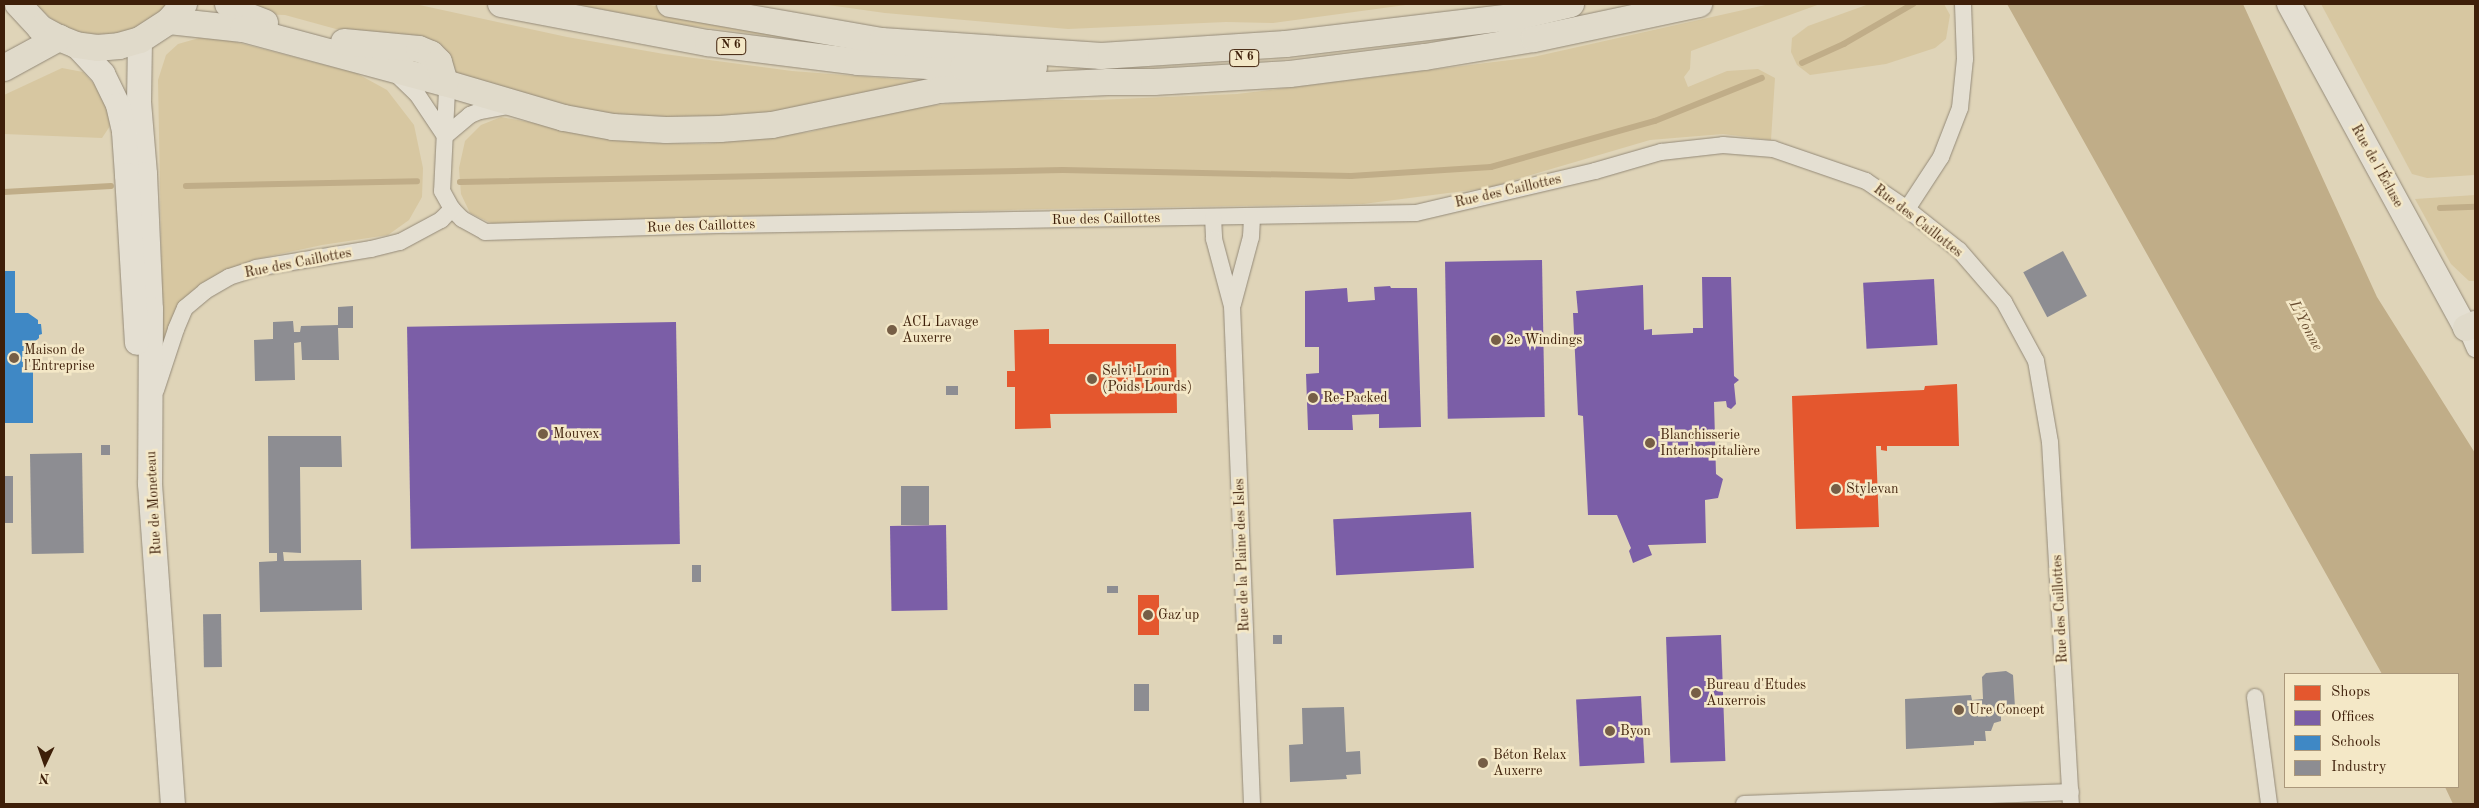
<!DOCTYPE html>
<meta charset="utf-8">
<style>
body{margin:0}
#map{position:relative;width:2479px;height:808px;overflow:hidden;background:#dfd4b8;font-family:"Old Standard TT",serif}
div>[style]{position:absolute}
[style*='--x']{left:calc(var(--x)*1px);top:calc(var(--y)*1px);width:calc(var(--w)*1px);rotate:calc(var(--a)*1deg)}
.green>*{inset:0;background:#d7c7a1}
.water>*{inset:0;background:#c0ad88}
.shops>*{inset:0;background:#e4572e;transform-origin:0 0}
.offices>*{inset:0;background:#7b5ea7;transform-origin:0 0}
.schools>*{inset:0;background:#3f88c5}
.industry>*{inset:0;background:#8d8d92;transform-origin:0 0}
.stream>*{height:5.5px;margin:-2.75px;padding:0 2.75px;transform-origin:2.75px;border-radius:2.75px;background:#c0ad88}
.roads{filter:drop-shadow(0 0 1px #948a78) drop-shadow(0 0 1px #948a78)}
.street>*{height:16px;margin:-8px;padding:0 8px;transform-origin:8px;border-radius:8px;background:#e4dfd2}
.secondary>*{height:24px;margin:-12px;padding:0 12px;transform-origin:12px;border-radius:12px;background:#e4dfd2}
.primary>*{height:26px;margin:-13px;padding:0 13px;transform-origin:13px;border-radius:13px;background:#e0daca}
.dots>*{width:14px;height:14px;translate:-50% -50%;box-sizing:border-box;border:2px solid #f4e8c7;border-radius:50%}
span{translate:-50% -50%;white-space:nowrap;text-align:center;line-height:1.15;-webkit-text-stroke:5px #f4e8c7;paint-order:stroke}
.shield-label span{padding:1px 4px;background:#f4e8c7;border:1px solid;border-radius:4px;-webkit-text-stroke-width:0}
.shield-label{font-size:12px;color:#3e1f09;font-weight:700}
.street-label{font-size:14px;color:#3e1f09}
.poi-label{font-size:14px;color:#3e1f09}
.left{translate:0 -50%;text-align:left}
.water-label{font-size:15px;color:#674b2e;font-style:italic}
.frame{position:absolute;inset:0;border:5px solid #3e1f09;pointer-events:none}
.legend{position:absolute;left:2284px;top:673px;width:175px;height:115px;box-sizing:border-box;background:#f4e8c7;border:1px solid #ab987b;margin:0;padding:6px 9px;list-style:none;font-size:15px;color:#3e1f09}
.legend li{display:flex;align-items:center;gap:10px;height:25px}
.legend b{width:25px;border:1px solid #ab987b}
.north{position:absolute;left:20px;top:738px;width:50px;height:50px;-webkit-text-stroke:4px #f4e8c7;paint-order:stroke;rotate:183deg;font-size:14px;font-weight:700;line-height:20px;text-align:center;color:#3e1f09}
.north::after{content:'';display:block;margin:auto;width:18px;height:22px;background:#3e1f09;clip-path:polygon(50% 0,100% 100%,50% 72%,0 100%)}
</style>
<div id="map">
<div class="green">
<div style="clip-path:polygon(35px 4px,170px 4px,155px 20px,122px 35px,85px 35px,57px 24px)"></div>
<div style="clip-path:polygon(240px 4px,415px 4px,567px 37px,664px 54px,792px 71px,935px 82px,789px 114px,635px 121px,471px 84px,352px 31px,336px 29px,285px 15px,260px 14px)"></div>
<div style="clip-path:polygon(574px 4px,645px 4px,884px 50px,677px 24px)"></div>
<div style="clip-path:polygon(821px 4px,1413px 4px,1273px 23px,1226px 22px,1068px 29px,885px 13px)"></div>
<div style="clip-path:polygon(1770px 4px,1820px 4px,1691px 51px,1690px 69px,1684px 77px,1688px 87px,1727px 71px,1758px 69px,1775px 78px,1771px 140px,1723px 134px,1650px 140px,1487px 188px,1363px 204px,1043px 209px,497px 226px,470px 213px,461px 194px,459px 168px,465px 141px,481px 125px,501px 117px,645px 143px,705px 144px,810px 132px,864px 117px,919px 107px,983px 100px,1097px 100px,1237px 94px,1533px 57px)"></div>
<div style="clip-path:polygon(1869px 4px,1944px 4px,1950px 15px,1946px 39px,1935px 48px,1886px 64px,1810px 75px,1797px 65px,1791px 52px,1792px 38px,1808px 26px)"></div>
<div style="clip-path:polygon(2321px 4px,2475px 4px,2475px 175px,2427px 178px,2412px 174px)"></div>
<div style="clip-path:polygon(199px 38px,228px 40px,356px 73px,387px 90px,414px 125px,423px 168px,422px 197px,409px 220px,388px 235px,322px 245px,252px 260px,204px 283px,163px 348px,158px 80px,166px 55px,178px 44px)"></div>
<div style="clip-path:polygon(62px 68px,83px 72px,106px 97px,114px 120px,102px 138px,4px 134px,4px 95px)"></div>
<div style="clip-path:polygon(2475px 195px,2475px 281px,2469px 281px,2451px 264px,2415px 199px)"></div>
</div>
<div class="water">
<div style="clip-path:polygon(2007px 4px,2243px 4px,2377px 297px,2475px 453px,2475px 804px,2453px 804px,2445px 787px,2458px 787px,2458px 674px,2382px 674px)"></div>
</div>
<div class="shops">
<div style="clip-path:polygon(1049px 329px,1049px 344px,1176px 344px,1177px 413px,1050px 414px,1051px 428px,1015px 429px,1015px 387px,1007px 387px,1007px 371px,1015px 371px,1014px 330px)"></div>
<div style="clip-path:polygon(1957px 384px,1959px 446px,1887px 446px,1887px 451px,1881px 450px,1881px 446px,1876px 446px,1879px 527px,1796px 529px,1792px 396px,1924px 390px,1925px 386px)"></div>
<div style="left:1138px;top:595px;width:21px;height:40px"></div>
</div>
<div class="offices">
<div style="left:1542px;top:260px;width:157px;height:97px;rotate:89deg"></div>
<div style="clip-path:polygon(1702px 277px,1731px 277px,1734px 376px,1739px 380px,1734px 384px,1736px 404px,1731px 409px,1727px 407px,1726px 401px,1714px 402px,1716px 474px,1723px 479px,1718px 498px,1705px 500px,1706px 543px,1648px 545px,1652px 555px,1633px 563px,1629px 551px,1631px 548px,1617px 515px,1588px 515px,1583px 416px,1578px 415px,1573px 313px,1578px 313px,1576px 291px,1643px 285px,1644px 330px,1652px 329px,1652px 335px,1693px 333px,1693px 328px,1703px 328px)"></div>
<div style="left:1934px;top:279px;width:66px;height:71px;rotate:87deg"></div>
<div style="clip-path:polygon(1390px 286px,1391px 288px,1417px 288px,1421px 427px,1379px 428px,1379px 414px,1352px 415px,1353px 430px,1308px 430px,1306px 374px,1319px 373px,1319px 347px,1305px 347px,1305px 291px,1347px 288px,1348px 302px,1375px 300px,1374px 287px)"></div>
<div style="left:676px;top:322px;width:222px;height:269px;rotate:89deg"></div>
<div style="left:1471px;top:512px;width:56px;height:138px;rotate:87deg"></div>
<div style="left:946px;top:525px;width:85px;height:56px;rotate:89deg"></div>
<div style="left:1721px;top:635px;width:126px;height:55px;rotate:88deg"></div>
<div style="left:1641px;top:696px;width:67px;height:65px;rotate:87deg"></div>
</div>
<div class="schools">
<div style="clip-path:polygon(4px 271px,15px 271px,15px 313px,28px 313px,38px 320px,38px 324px,41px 324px,42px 334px,39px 335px,39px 338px,32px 344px,24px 344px,23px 371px,33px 371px,33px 423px,4px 423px)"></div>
</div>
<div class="industry">
<div style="left:2063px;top:251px;width:51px;height:45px;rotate:62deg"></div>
<div style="clip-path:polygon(353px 306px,353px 328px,338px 328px,339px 360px,302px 360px,301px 342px,294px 343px,295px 380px,255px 381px,254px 340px,273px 339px,273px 322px,293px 321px,294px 332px,300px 332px,301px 326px,338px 325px,338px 307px)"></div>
<div style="left:886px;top:326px;width:12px;height:8px"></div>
<div style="left:946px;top:386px;width:12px;height:9px"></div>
<div style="clip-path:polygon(268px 436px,341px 436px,342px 467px,300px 467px,301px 553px,283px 552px,284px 561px,361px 560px,362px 610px,260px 612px,259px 562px,277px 561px,277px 553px,269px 553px)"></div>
<div style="left:101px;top:445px;width:9px;height:10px"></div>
<div style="left:82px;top:453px;width:100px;height:52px;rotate:89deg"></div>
<div style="left:4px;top:476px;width:9px;height:47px"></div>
<div style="left:929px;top:486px;width:39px;height:28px;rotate:90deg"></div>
<div style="left:692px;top:565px;width:9px;height:17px"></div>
<div style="left:1107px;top:586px;width:11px;height:7px"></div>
<div style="left:221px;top:614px;width:53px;height:18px;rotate:89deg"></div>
<div style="left:1273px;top:635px;width:9px;height:9px"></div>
<div style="clip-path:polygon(2006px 671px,2013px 675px,2015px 707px,2012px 713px,2001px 714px,2001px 721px,1994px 723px,1991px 731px,1985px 731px,1986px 741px,1974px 741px,1974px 745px,1906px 749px,1905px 699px,1971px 695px,1972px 700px,1983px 699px,1982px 677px,1986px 673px)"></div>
<div style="left:1134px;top:684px;width:15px;height:27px"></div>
<div style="clip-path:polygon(1344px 707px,1346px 752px,1360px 751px,1361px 774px,1346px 775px,1347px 779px,1290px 782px,1289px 745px,1303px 744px,1302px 708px)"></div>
</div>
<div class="stream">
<div style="--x:1802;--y:63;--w:46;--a:-24.3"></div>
<div style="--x:1844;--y:44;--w:80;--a:-30.1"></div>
<div style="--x:460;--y:182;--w:603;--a:-1.14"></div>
<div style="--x:1063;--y:170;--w:288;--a:1.2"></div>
<div style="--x:1351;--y:176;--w:140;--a:-3.7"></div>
<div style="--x:1491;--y:167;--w:170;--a:-15.7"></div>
<div style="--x:1655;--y:121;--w:115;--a:-21.9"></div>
<div style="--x:186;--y:186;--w:231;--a:-1.2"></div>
<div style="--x:4;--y:192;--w:107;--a:-3.2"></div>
<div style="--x:2440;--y:208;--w:35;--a:-2"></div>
</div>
<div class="roads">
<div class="street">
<div style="--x:394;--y:72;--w:32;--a:44"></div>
<div style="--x:417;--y:94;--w:50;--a:56.3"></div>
<div style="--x:445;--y:83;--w:7;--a:74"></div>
<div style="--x:447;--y:90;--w:101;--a:92.8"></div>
<div style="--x:442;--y:191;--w:21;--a:61"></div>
<div style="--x:452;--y:209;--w:14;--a:45"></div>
<div style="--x:462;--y:219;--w:26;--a:29"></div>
<div style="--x:485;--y:232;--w:242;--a:-1.7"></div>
<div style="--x:727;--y:225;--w:689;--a:-1"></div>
<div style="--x:1416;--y:213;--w:184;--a:-13.2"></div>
<div style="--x:1595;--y:171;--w:69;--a:-16.1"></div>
<div style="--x:1661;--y:152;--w:62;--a:-6.4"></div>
<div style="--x:1723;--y:145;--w:50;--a:4.6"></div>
<div style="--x:1773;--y:149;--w:98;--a:19"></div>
<div style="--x:1866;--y:181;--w:50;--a:34.3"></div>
<div style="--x:1907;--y:209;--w:66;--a:38.3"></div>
<div style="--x:1959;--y:250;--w:69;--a:49.1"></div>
<div style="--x:2004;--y:302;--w:67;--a:61.5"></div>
<div style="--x:2036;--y:361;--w:82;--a:80.2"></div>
<div style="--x:2050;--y:442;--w:363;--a:86.7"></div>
<div style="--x:445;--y:136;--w:33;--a:-40"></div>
<div style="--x:470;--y:115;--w:11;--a:-22"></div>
<div style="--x:480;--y:111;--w:29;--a:-10"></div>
<div style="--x:1907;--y:209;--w:62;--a:-56.8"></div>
<div style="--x:1941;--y:157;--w:53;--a:-68.8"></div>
<div style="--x:1960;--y:108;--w:49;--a:-84.2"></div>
<div style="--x:1965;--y:59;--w:55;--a:-92.1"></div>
<div style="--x:1213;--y:217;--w:22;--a:87"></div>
<div style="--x:1214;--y:239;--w:69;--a:75"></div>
<div style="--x:1232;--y:306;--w:498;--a:87.7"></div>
<div style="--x:1233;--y:304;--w:69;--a:-75"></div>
<div style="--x:1251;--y:237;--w:20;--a:-87"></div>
<div style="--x:2466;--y:328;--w:23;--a:67"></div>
<div style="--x:156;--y:390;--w:64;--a:-71.8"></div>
<div style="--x:176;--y:329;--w:23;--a:-67"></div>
<div style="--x:185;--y:308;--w:26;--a:-40"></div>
<div style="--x:205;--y:291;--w:28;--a:-30"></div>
<div style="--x:229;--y:277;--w:28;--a:-18"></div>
<div style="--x:256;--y:268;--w:117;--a:-9.4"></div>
<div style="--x:371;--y:249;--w:30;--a:-14"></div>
<div style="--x:400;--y:242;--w:47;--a:-28.2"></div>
<div style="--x:441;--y:220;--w:16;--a:-45"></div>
<div style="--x:2255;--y:697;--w:108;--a:82.5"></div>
<div style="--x:1744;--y:804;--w:327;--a:-2.1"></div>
</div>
<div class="secondary">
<div style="--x:2289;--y:4;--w:369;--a:61.4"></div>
<div style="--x:140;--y:40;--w:62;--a:90.9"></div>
<div style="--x:139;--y:102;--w:72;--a:85.2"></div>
<div style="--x:145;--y:174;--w:135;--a:87.5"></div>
<div style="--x:151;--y:309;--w:175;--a:90.3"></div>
<div style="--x:150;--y:484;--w:321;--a:85.9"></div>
<div style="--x:76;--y:45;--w:40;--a:47"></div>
<div style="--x:103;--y:74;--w:34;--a:64"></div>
<div style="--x:118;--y:105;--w:28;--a:77"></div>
<div style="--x:124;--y:132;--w:43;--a:86"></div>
<div style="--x:127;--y:175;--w:168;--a:86.6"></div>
</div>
<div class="primary">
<div style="--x:18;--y:4;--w:33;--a:47"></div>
<div style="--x:40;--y:28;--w:21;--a:28"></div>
<div style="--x:59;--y:38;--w:18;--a:22"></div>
<div style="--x:76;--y:45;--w:21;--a:8"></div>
<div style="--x:97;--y:48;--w:22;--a:-5"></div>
<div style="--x:119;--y:46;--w:22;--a:-16"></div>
<div style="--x:140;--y:40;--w:35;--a:-33"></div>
<div style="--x:169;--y:21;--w:23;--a:-49"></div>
<div style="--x:228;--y:4;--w:12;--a:42"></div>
<div style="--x:237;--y:12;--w:30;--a:21"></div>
<div style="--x:501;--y:4;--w:211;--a:10.7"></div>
<div style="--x:708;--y:43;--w:151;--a:7.2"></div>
<div style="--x:858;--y:62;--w:122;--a:3.3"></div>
<div style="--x:670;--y:4;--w:215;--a:9.9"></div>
<div style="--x:882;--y:41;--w:220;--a:3.9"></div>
<div style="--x:1101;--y:56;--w:185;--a:-3.7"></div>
<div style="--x:1286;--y:44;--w:237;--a:-6.8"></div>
<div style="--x:1504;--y:20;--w:69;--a:-13.4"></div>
<div style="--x:169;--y:21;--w:74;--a:6.2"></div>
<div style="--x:243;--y:29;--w:209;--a:15"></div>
<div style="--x:445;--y:83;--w:124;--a:16.4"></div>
<div style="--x:564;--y:118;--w:50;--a:10.4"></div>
<div style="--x:613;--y:127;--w:53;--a:3.2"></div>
<div style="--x:666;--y:130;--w:54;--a:-1.1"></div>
<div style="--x:720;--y:129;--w:52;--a:-4.4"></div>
<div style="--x:772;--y:125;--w:172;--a:-11.8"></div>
<div style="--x:940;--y:90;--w:168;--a:-2.7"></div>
<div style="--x:1108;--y:82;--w:46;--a:0"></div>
<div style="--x:1154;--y:82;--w:136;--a:-3.4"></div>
<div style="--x:1290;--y:74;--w:136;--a:-7.2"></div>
<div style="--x:1425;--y:57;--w:110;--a:-9.4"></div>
<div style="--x:1534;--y:39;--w:169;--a:-12"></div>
<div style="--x:344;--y:42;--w:75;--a:5.3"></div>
<div style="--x:419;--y:49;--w:13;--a:23"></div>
<div style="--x:431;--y:54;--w:11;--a:45"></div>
<div style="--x:439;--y:62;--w:22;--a:74"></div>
<div style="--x:963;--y:67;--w:71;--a:0"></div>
<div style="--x:4;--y:68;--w:63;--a:-28.6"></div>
<div style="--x:2466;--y:328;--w:10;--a:-24"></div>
</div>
</div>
<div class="dots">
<div style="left:892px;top:330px;background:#765e46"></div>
<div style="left:1496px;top:340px;background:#765e46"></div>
<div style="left:14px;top:358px;background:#765e46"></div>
<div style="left:1092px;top:379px;background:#765e46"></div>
<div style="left:1313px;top:398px;background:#765e46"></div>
<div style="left:543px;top:434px;background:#765e46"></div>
<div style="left:1650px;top:443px;background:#765e46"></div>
<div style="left:1836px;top:489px;background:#765e46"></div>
<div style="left:1148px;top:615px;background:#765e46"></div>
<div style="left:1696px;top:693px;background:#765e46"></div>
<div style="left:1959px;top:710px;background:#765e46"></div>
<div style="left:1610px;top:731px;background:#765e46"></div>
<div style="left:1483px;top:763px;background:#765e46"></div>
</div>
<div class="shield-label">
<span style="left:731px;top:46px">N 6</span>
<span style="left:1244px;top:58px">N 6</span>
</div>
<div class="street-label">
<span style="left:2377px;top:166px;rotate:61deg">Rue de l'Écluse</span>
<span style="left:1508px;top:191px;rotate:-13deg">Rue des Caillottes</span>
<span style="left:1106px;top:219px;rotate:-1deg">Rue des Caillottes</span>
<span style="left:1918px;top:221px;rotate:38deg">Rue des Caillottes</span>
<span style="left:701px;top:226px;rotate:-2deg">Rue des Caillottes</span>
<span style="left:298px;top:263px;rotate:-11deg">Rue des Caillottes</span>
<span style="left:154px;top:503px;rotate:-93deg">Rue de Moneteau</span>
<span style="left:1242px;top:555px;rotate:-92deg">Rue de la Plaine des Isles</span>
<span style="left:2060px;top:609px;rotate:-93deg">Rue des Caillottes</span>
</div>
<div class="poi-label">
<span class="left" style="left:902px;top:330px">ACL Lavage<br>Auxerre</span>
<span class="left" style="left:1506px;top:340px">2e Windings</span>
<span class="left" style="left:24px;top:358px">Maison de<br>l'Entreprise</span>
<span class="left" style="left:1102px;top:379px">Selvi Lorin<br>(Poids Lourds)</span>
<span class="left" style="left:1323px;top:398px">Re-Packed</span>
<span class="left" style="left:553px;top:434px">Mouvex</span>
<span class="left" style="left:1660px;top:443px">Blanchisserie<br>Interhospitalière</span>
<span class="left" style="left:1846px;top:489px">Stylevan</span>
<span class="left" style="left:1158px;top:615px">Gaz'up</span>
<span class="left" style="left:1706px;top:693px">Bureau d'Etudes<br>Auxerrois</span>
<span class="left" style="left:1969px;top:710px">Ure Concept</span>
<span class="left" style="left:1620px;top:731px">Byon</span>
<span class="left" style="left:1493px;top:763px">Béton Relax<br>Auxerre</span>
</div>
<div class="water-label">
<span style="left:2305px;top:326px;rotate:62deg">L'Yonne</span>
</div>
<div class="frame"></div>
<ul class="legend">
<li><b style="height:14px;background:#e4572e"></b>Shops</li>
<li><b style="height:14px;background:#7b5ea7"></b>Offices</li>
<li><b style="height:14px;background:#3f88c5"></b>Schools</li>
<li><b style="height:14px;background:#8d8d92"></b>Industry</li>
</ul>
<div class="north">N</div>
</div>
